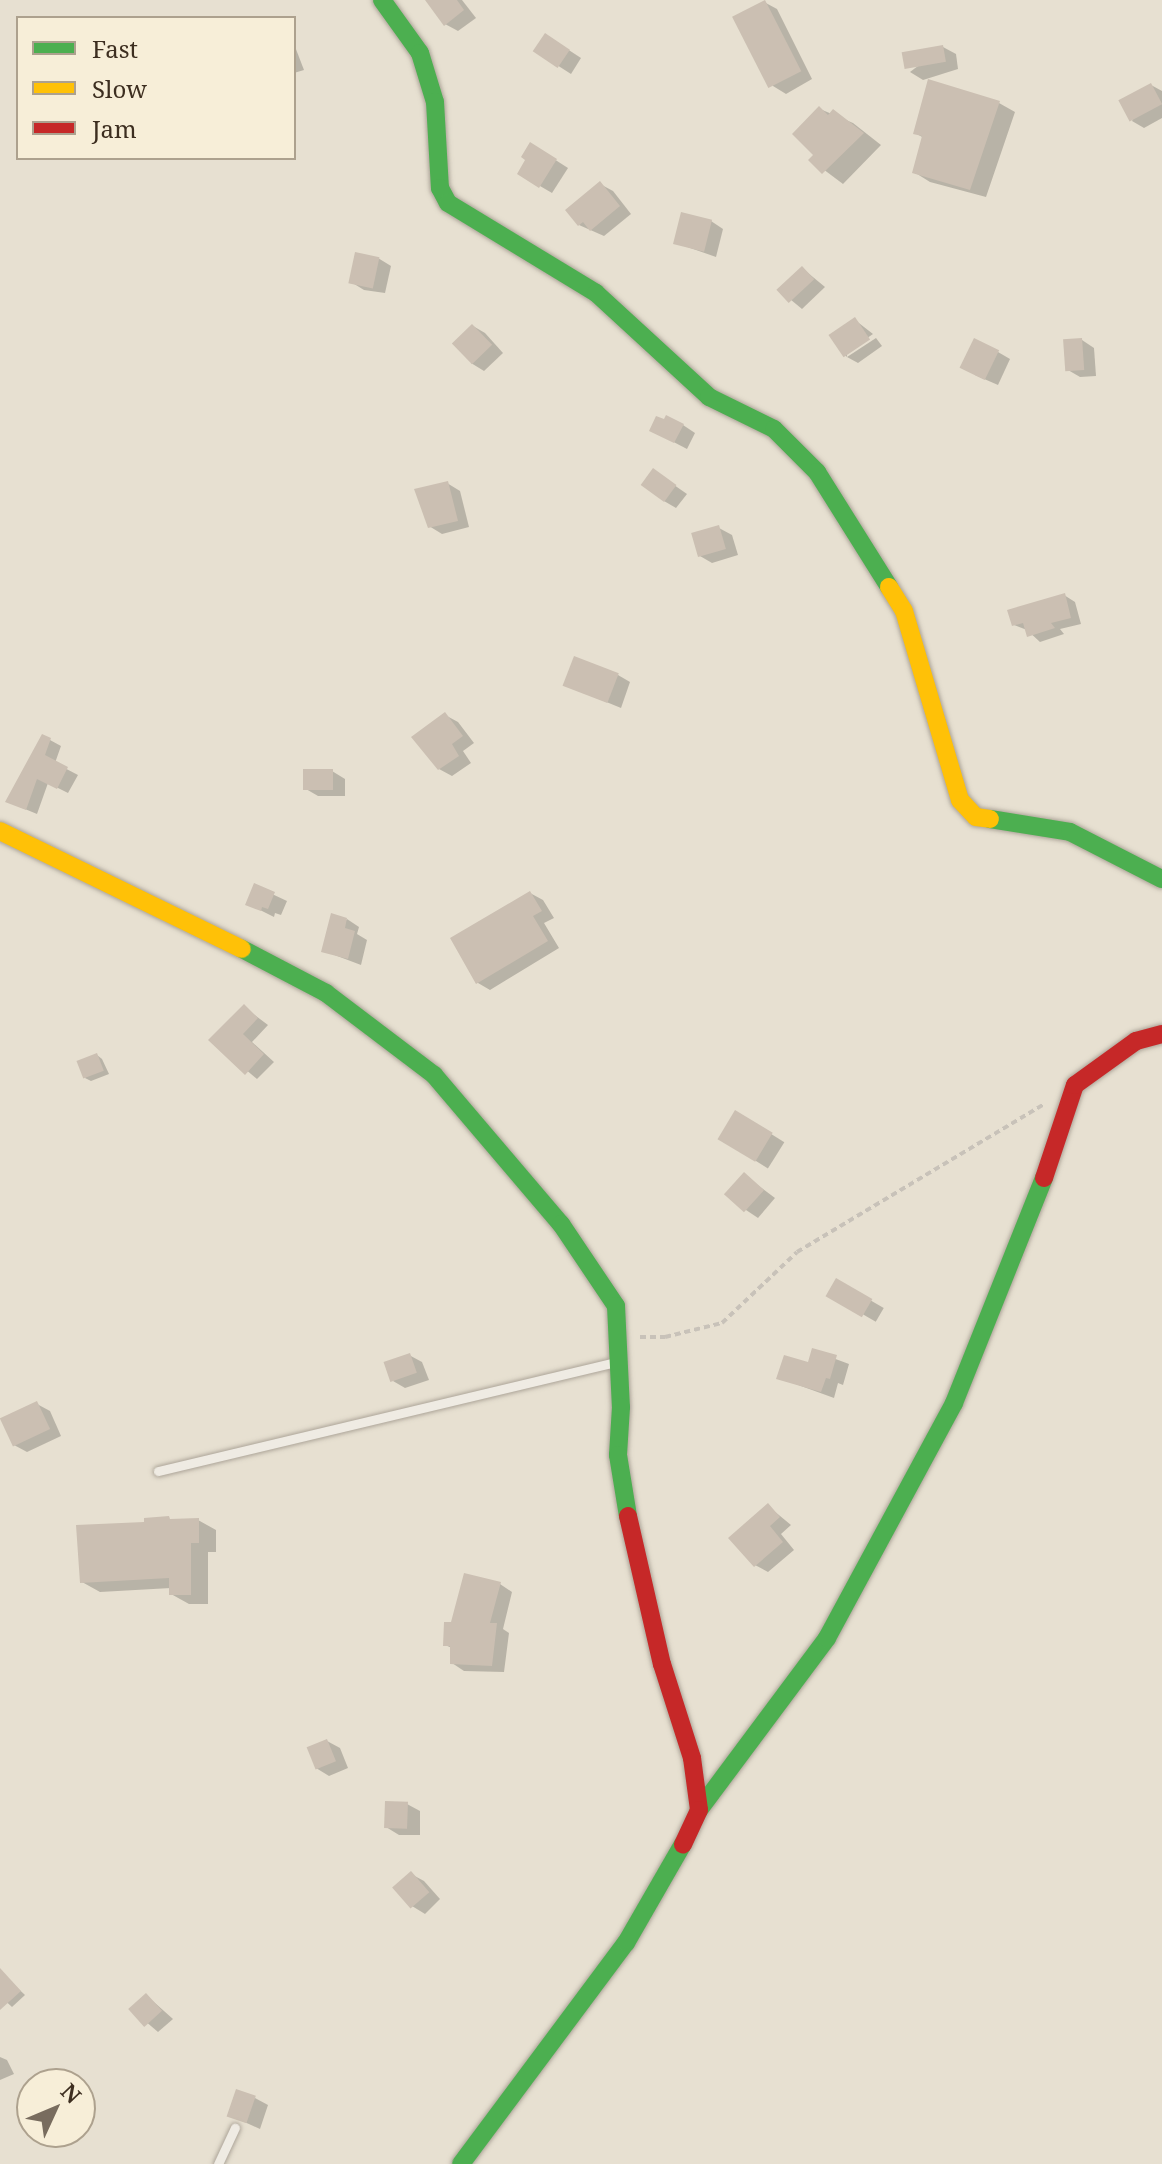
<!DOCTYPE html>
<style>
body{margin:0}
#map{position:relative;width:1162px;height:2164px;overflow:hidden;background:#e7e0d1;font-family:"Noto Serif",serif}
div>[style]{position:absolute}
[style*='--x']{left:calc(var(--x)*1px);top:calc(var(--y)*1px);width:calc(var(--w)*1px);rotate:calc(var(--a)*1deg)}
.shadow>*{inset:0;background:#0003;transform-origin:0 0}
.building>*{inset:0;background:#cbbfb2;transform-origin:0 0}
.path>*{height:4px;margin-top:-2px;transform-origin:0;background:repeating-linear-gradient(90deg,#c8c2b9 0 6px,transparent 0 10px)}
.roads{filter:drop-shadow(0 0 2px #ada599) drop-shadow(0 0 2px #ada599)}
.lane>*{height:9px;margin:-4.5px;padding:0 4.5px;transform-origin:4.5px;border-radius:4.5px;background:#efebe3}
.fast>*{height:18px;margin:-9px;padding:0 9px;transform-origin:9px;border-radius:9px;background:#4caf50}
.slow>*{height:18px;margin:-9px;padding:0 9px;transform-origin:9px;border-radius:9px;background:#ffc107}
.jam>*{height:18px;margin:-9px;padding:0 9px;transform-origin:9px;border-radius:9px;background:#c62828}
span{translate:-50% -50%;white-space:nowrap;text-align:center;line-height:1.15;-webkit-text-stroke:6px #f7eed8;paint-order:stroke}
.legend{position:absolute;left:16px;top:16px;width:280px;height:144px;box-sizing:border-box;background:#f7eed8;border:2px solid #ada18e;margin:0;padding:10px 14px;list-style:none;font-size:24px;color:#3d2e20}
.legend li{display:flex;align-items:center;gap:16px;height:40px}
.legend b{width:40px;border:2px solid #ada18e}
.north{position:absolute;left:16px;top:2068px;width:80px;height:80px;box-sizing:border-box;background:#f7eed8;border:2px solid #ada18e;border-radius:50%;rotate:46deg;font-size:22px;font-weight:700;line-height:32px;text-align:center;color:#3d2e20}
.north::after{content:'';display:block;margin:auto;width:28px;height:36px;background:#786c5e;clip-path:polygon(50% 0,100% 100%,50% 72%,0 100%)}
</style>
<div id="map">
<div class="shadow">
<div style="clip-path:polygon(430px 0,462px 0,476px 18px,458px 31px,445px 24px)"></div>
<div style="clip-path:polygon(764px 2px,777px 9px,812px 79px,786px 94px,773px 86px)"></div>
<div style="clip-path:polygon(558px 43px,581px 58px,571px 74px,535px 51px)"></div>
<div style="clip-path:polygon(294px 44px,304px 70px,294px 73px)"></div>
<div style="clip-path:polygon(943px 47px,956px 54px,958px 69px,923px 80px,910px 72px)"></div>
<div style="clip-path:polygon(1151px 85px,1162px 91px,1162px 118px,1144px 128px,1132px 121px)"></div>
<div style="clip-path:polygon(999px 103px,1015px 112px,986px 197px,930px 182px,914px 172px,924px 138px,915px 133px)"></div>
<div style="clip-path:polygon(820px 109px,853px 123px,881px 145px,843px 184px,811px 160px,816px 155px)"></div>
<div style="clip-path:polygon(543px 152px,568px 168px,552px 193px,540px 186px)"></div>
<div style="clip-path:polygon(600px 184px,613px 191px,631px 214px,604px 236px,579px 225px)"></div>
<div style="clip-path:polygon(711px 221px,723px 229px,716px 257px,676px 243px)"></div>
<div style="clip-path:polygon(378px 258px,391px 266px,385px 293px,364px 290px,351px 282px)"></div>
<div style="clip-path:polygon(802px 268px,825px 287px,802px 309px,779px 290px)"></div>
<div style="clip-path:polygon(855px 320px,873px 334px,847px 352px,847px 357px,845px 355px)"></div>
<div style="clip-path:polygon(473px 326px,485px 333px,503px 353px,484px 371px,471px 363px)"></div>
<div style="clip-path:polygon(876px 338px,882px 346px,858px 363px,847px 357px)"></div>
<div style="clip-path:polygon(1082px 340px,1094px 348px,1096px 376px,1080px 377px,1068px 370px)"></div>
<div style="clip-path:polygon(998px 352px,1010px 359px,998px 385px,975px 375px)"></div>
<div style="clip-path:polygon(683px 425px,695px 433px,687px 449px,664px 437px)"></div>
<div style="clip-path:polygon(654px 471px,687px 494px,676px 508px,664px 501px)"></div>
<div style="clip-path:polygon(447px 483px,460px 491px,469px 527px,442px 534px,429px 526px)"></div>
<div style="clip-path:polygon(719px 528px,732px 535px,738px 555px,712px 563px,700px 556px)"></div>
<div style="clip-path:polygon(1064px 595px,1075px 602px,1081px 624px,1060px 629px,1064px 634px,1040px 642px,1027px 630px,1014px 625px)"></div>
<div style="clip-path:polygon(618px 675px,630px 682px,621px 708px,565px 685px)"></div>
<div style="clip-path:polygon(445px 715px,458px 722px,474px 743px,463px 751px,471px 763px,452px 776px,439px 769px)"></div>
<div style="clip-path:polygon(50px 740px,61px 746px,55px 763px,78px 775px,68px 793px,48px 783px,37px 814px,8px 802px)"></div>
<div style="clip-path:polygon(332px 771px,345px 779px,345px 796px,318px 796px,306px 789px)"></div>
<div style="clip-path:polygon(255px 886px,287px 901px,281px 915px,275px 913px,274px 917px,248px 904px)"></div>
<div style="clip-path:polygon(530px 893px,543px 900px,554px 918px,544px 923px,559px 948px,490px 990px,478px 983px,453px 938px)"></div>
<div style="clip-path:polygon(347px 919px,359px 927px,357px 934px,367px 940px,361px 965px,324px 951px)"></div>
<div style="clip-path:polygon(244px 1007px,268px 1025px,252px 1042px,274px 1062px,257px 1079px,211px 1040px)"></div>
<div style="clip-path:polygon(97px 1055px,102px 1059px,109px 1074px,91px 1081px,85px 1078px)"></div>
<div style="left:736px;top:1112px;width:57px;height:31px;rotate:32deg"></div>
<div style="clip-path:polygon(744px 1175px,775px 1198px,758px 1218px,746px 1210px)"></div>
<div style="left:837px;top:1281px;width:54px;height:16px;rotate:30deg"></div>
<div style="clip-path:polygon(814px 1351px,849px 1364px,843px 1385px,838px 1383px,834px 1398px,779px 1378px,810px 1364px)"></div>
<div style="clip-path:polygon(409px 1355px,422px 1362px,429px 1380px,405px 1388px,393px 1381px)"></div>
<div style="clip-path:polygon(37px 1404px,50px 1411px,61px 1436px,27px 1452px,14px 1445px)"></div>
<div style="clip-path:polygon(768px 1506px,791px 1525px,781px 1534px,794px 1550px,768px 1572px,755px 1565px)"></div>
<div style="clip-path:polygon(198px 1520px,216px 1530px,216px 1552px,208px 1552px,208px 1604px,189px 1604px,171px 1594px,171px 1588px,100px 1592px,82px 1582px,147px 1524px)"></div>
<div style="clip-path:polygon(500px 1584px,512px 1592px,503px 1629px,509px 1633px,504px 1672px,464px 1671px,452px 1663px,452px 1648px,445px 1645px,452px 1624px)"></div>
<div style="clip-path:polygon(327px 1741px,340px 1748px,348px 1768px,329px 1776px,316px 1768px)"></div>
<div style="clip-path:polygon(407px 1804px,420px 1811px,420px 1835px,399px 1835px,386px 1827px)"></div>
<div style="clip-path:polygon(411px 1874px,424px 1881px,440px 1899px,425px 1914px,412px 1906px)"></div>
<div style="clip-path:polygon(7px 1978px,25px 1995px,12px 2007px,0 1996px,0 1985px)"></div>
<div style="clip-path:polygon(146px 1995px,173px 2019px,158px 2032px,131px 2009px)"></div>
<div style="clip-path:polygon(0 2057px,7px 2060px,14px 2074px,0 2080px)"></div>
<div style="clip-path:polygon(255px 2098px,268px 2105px,260px 2129px,229px 2115px)"></div>
</div>
<div class="building">
<div style="clip-path:polygon(425px 0,457px 0,464px 10px,444px 26px)"></div>
<div style="left:765px;top:0;width:80px;height:37px;rotate:63deg"></div>
<div style="left:545px;top:33px;width:30px;height:22px;rotate:34deg"></div>
<div style="left:943px;top:45px;width:17px;height:42px;rotate:80deg"></div>
<div style="clip-path:polygon(928px 79px,1000px 101px,970px 190px,912px 173px,922px 136px,913px 134px)"></div>
<div style="left:1151px;top:83px;width:24px;height:37px;rotate:62deg"></div>
<div style="clip-path:polygon(819px 106px,828px 115px,833px 109px,864px 133px,822px 174px,808px 160px,813px 155px,792px 134px)"></div>
<div style="clip-path:polygon(530px 142px,557px 159px,539px 188px,517px 174px,525px 160px,521px 157px)"></div>
<div style="clip-path:polygon(600px 181px,620px 206px,590px 231px,583px 222px,578px 226px,565px 210px)"></div>
<div style="left:681px;top:212px;width:32px;height:33px;rotate:14deg"></div>
<div style="left:355px;top:252px;width:25px;height:32px;rotate:12deg"></div>
<div style="left:802px;top:266px;width:18px;height:35px;rotate:47deg"></div>
<div style="left:855px;top:317px;width:27px;height:32px;rotate:56deg"></div>
<div style="left:472px;top:324px;width:29px;height:28px;rotate:46deg"></div>
<div style="left:974px;top:338px;width:28px;height:33px;rotate:26deg"></div>
<div style="left:1082px;top:338px;width:32px;height:19px;rotate:86deg"></div>
<div style="clip-path:polygon(666px 415px,684px 424px,674px 443px,649px 431px,656px 416px,664px 419px)"></div>
<div style="left:653px;top:468px;width:29px;height:21px;rotate:36deg"></div>
<div style="clip-path:polygon(448px 481px,458px 521px,428px 528px,414px 489px)"></div>
<div style="left:719px;top:525px;width:25px;height:29px;rotate:74deg"></div>
<div style="clip-path:polygon(1065px 593px,1071px 618px,1051px 623px,1055px 628px,1027px 637px,1023px 623px,1012px 626px,1007px 610px)"></div>
<div style="left:574px;top:656px;width:48px;height:32px;rotate:21deg"></div>
<div style="clip-path:polygon(445px 712px,463px 736px,452px 744px,459px 756px,438px 770px,411px 737px)"></div>
<div style="clip-path:polygon(42px 734px,51px 738px,45px 755px,68px 767px,57px 789px,37px 779px,26px 810px,5px 802px)"></div>
<div style="left:303px;top:769px;width:30px;height:21px"></div>
<div style="clip-path:polygon(254px 883px,275px 892px,268px 909px,262px 907px,261px 911px,245px 905px)"></div>
<div style="clip-path:polygon(530px 891px,542px 911px,533px 916px,548px 941px,476px 984px,450px 938px)"></div>
<div style="clip-path:polygon(331px 913px,347px 918px,345px 928px,355px 931px,348px 959px,321px 952px)"></div>
<div style="clip-path:polygon(244px 1004px,258px 1018px,243px 1034px,264px 1054px,245px 1075px,208px 1040px)"></div>
<div style="left:97px;top:1053px;width:19px;height:22px;rotate:69deg"></div>
<div style="left:735px;top:1110px;width:44px;height:34px;rotate:31deg"></div>
<div style="left:744px;top:1172px;width:27px;height:30px;rotate:42deg"></div>
<div style="left:836px;top:1278px;width:42px;height:21px;rotate:30deg"></div>
<div style="clip-path:polygon(812px 1348px,837px 1355px,830px 1379px,826px 1378px,821px 1392px,776px 1379px,784px 1355px,808px 1362px)"></div>
<div style="left:410px;top:1353px;width:21px;height:28px;rotate:71deg"></div>
<div style="left:37px;top:1401px;width:31px;height:41px;rotate:65deg"></div>
<div style="clip-path:polygon(768px 1503px,780px 1517px,770px 1526px,783px 1542px,754px 1567px,728px 1538px)"></div>
<div style="clip-path:polygon(169px 1516px,170px 1519px,199px 1518px,199px 1543px,191px 1543px,191px 1595px,169px 1595px,169px 1578px,80px 1583px,76px 1525px,144px 1522px,144px 1518px)"></div>
<div style="clip-path:polygon(464px 1573px,501px 1582px,490px 1623px,497px 1623px,492px 1666px,450px 1664px,450px 1646px,443px 1646px,444px 1622px,451px 1622px)"></div>
<div style="left:327px;top:1739px;width:24px;height:22px;rotate:68deg"></div>
<div style="left:385px;top:1801px;width:23px;height:27px;rotate:2deg"></div>
<div style="left:411px;top:1871px;width:28px;height:25px;rotate:49deg"></div>
<div style="clip-path:polygon(0 1968px,21px 1991px,0 2010px)"></div>
<div style="left:146px;top:1993px;width:24px;height:24px;rotate:48deg"></div>
<div style="left:236px;top:2089px;width:21px;height:29px;rotate:19deg"></div>
</div>
<div class="path">
<div style="--x:640;--y:1337;--w:25;--a:0"></div>
<div style="--x:665;--y:1337;--w:59;--a:-13.8"></div>
<div style="--x:722;--y:1323;--w:103;--a:-43.4"></div>
<div style="--x:797;--y:1252;--w:288;--a:-30.9"></div>
</div>
<div class="roads">
<div class="lane">
<div style="--x:158;--y:1471;--w:473;--a:-13.4"></div>
<div style="--x:218;--y:2164;--w:40;--a:-65"></div>
</div>
<div class="fast">
<div style="--x:382;--y:0;--w:65;--a:54.4"></div>
<div style="--x:420;--y:53;--w:51;--a:73"></div>
<div style="--x:435;--y:102;--w:86;--a:86.7"></div>
<div style="--x:440;--y:188;--w:17;--a:62"></div>
<div style="--x:448;--y:203;--w:173;--a:31.3"></div>
<div style="--x:596;--y:293;--w:154;--a:42.6"></div>
<div style="--x:709;--y:397;--w:72;--a:26.2"></div>
<div style="--x:774;--y:429;--w:61;--a:45"></div>
<div style="--x:817;--y:472;--w:136;--a:57.9"></div>
<div style="--x:990;--y:819;--w:81;--a:9.2"></div>
<div style="--x:1070;--y:832;--w:103;--a:27.1"></div>
<div style="--x:242;--y:949;--w:95;--a:27.6"></div>
<div style="--x:326;--y:993;--w:136;--a:37.2"></div>
<div style="--x:434;--y:1075;--w:196;--a:49.6"></div>
<div style="--x:561;--y:1224;--w:99;--a:56.1"></div>
<div style="--x:616;--y:1306;--w:101;--a:87.2"></div>
<div style="--x:621;--y:1407;--w:48;--a:93.6"></div>
<div style="--x:618;--y:1455;--w:62;--a:80.7"></div>
<div style="--x:699;--y:1810;--w:214;--a:-53.3"></div>
<div style="--x:827;--y:1638;--w:267;--a:-61.6"></div>
<div style="--x:954;--y:1403;--w:242;--a:-68.2"></div>
<div style="--x:461;--y:2164;--w:276;--a:-53.3"></div>
<div style="--x:626;--y:1943;--w:114;--a:-60.1"></div>
</div>
<div class="slow">
<div style="--x:889;--y:587;--w:28;--a:58"></div>
<div style="--x:904;--y:611;--w:197;--a:73.5"></div>
<div style="--x:960;--y:800;--w:23;--a:47"></div>
<div style="--x:976;--y:817;--w:14;--a:8"></div>
<div style="--x:0;--y:831;--w:269;--a:26"></div>
</div>
<div class="jam">
<div style="--x:1044;--y:1178;--w:98;--a:-71.6"></div>
<div style="--x:1075;--y:1085;--w:75;--a:-35.8"></div>
<div style="--x:1136;--y:1041;--w:27;--a:-15"></div>
<div style="--x:628;--y:1516;--w:152;--a:77.1"></div>
<div style="--x:662;--y:1664;--w:99;--a:72.3"></div>
<div style="--x:692;--y:1758;--w:52;--a:82.3"></div>
<div style="--x:699;--y:1810;--w:38;--a:115"></div>
</div>
</div>
<ul class="legend">
<li><b style="height:10px;background:#4caf50"></b>Fast</li>
<li><b style="height:10px;background:#ffc107"></b>Slow</li>
<li><b style="height:10px;background:#c62828"></b>Jam</li>
</ul>
<div class="north">N</div>
</div>
